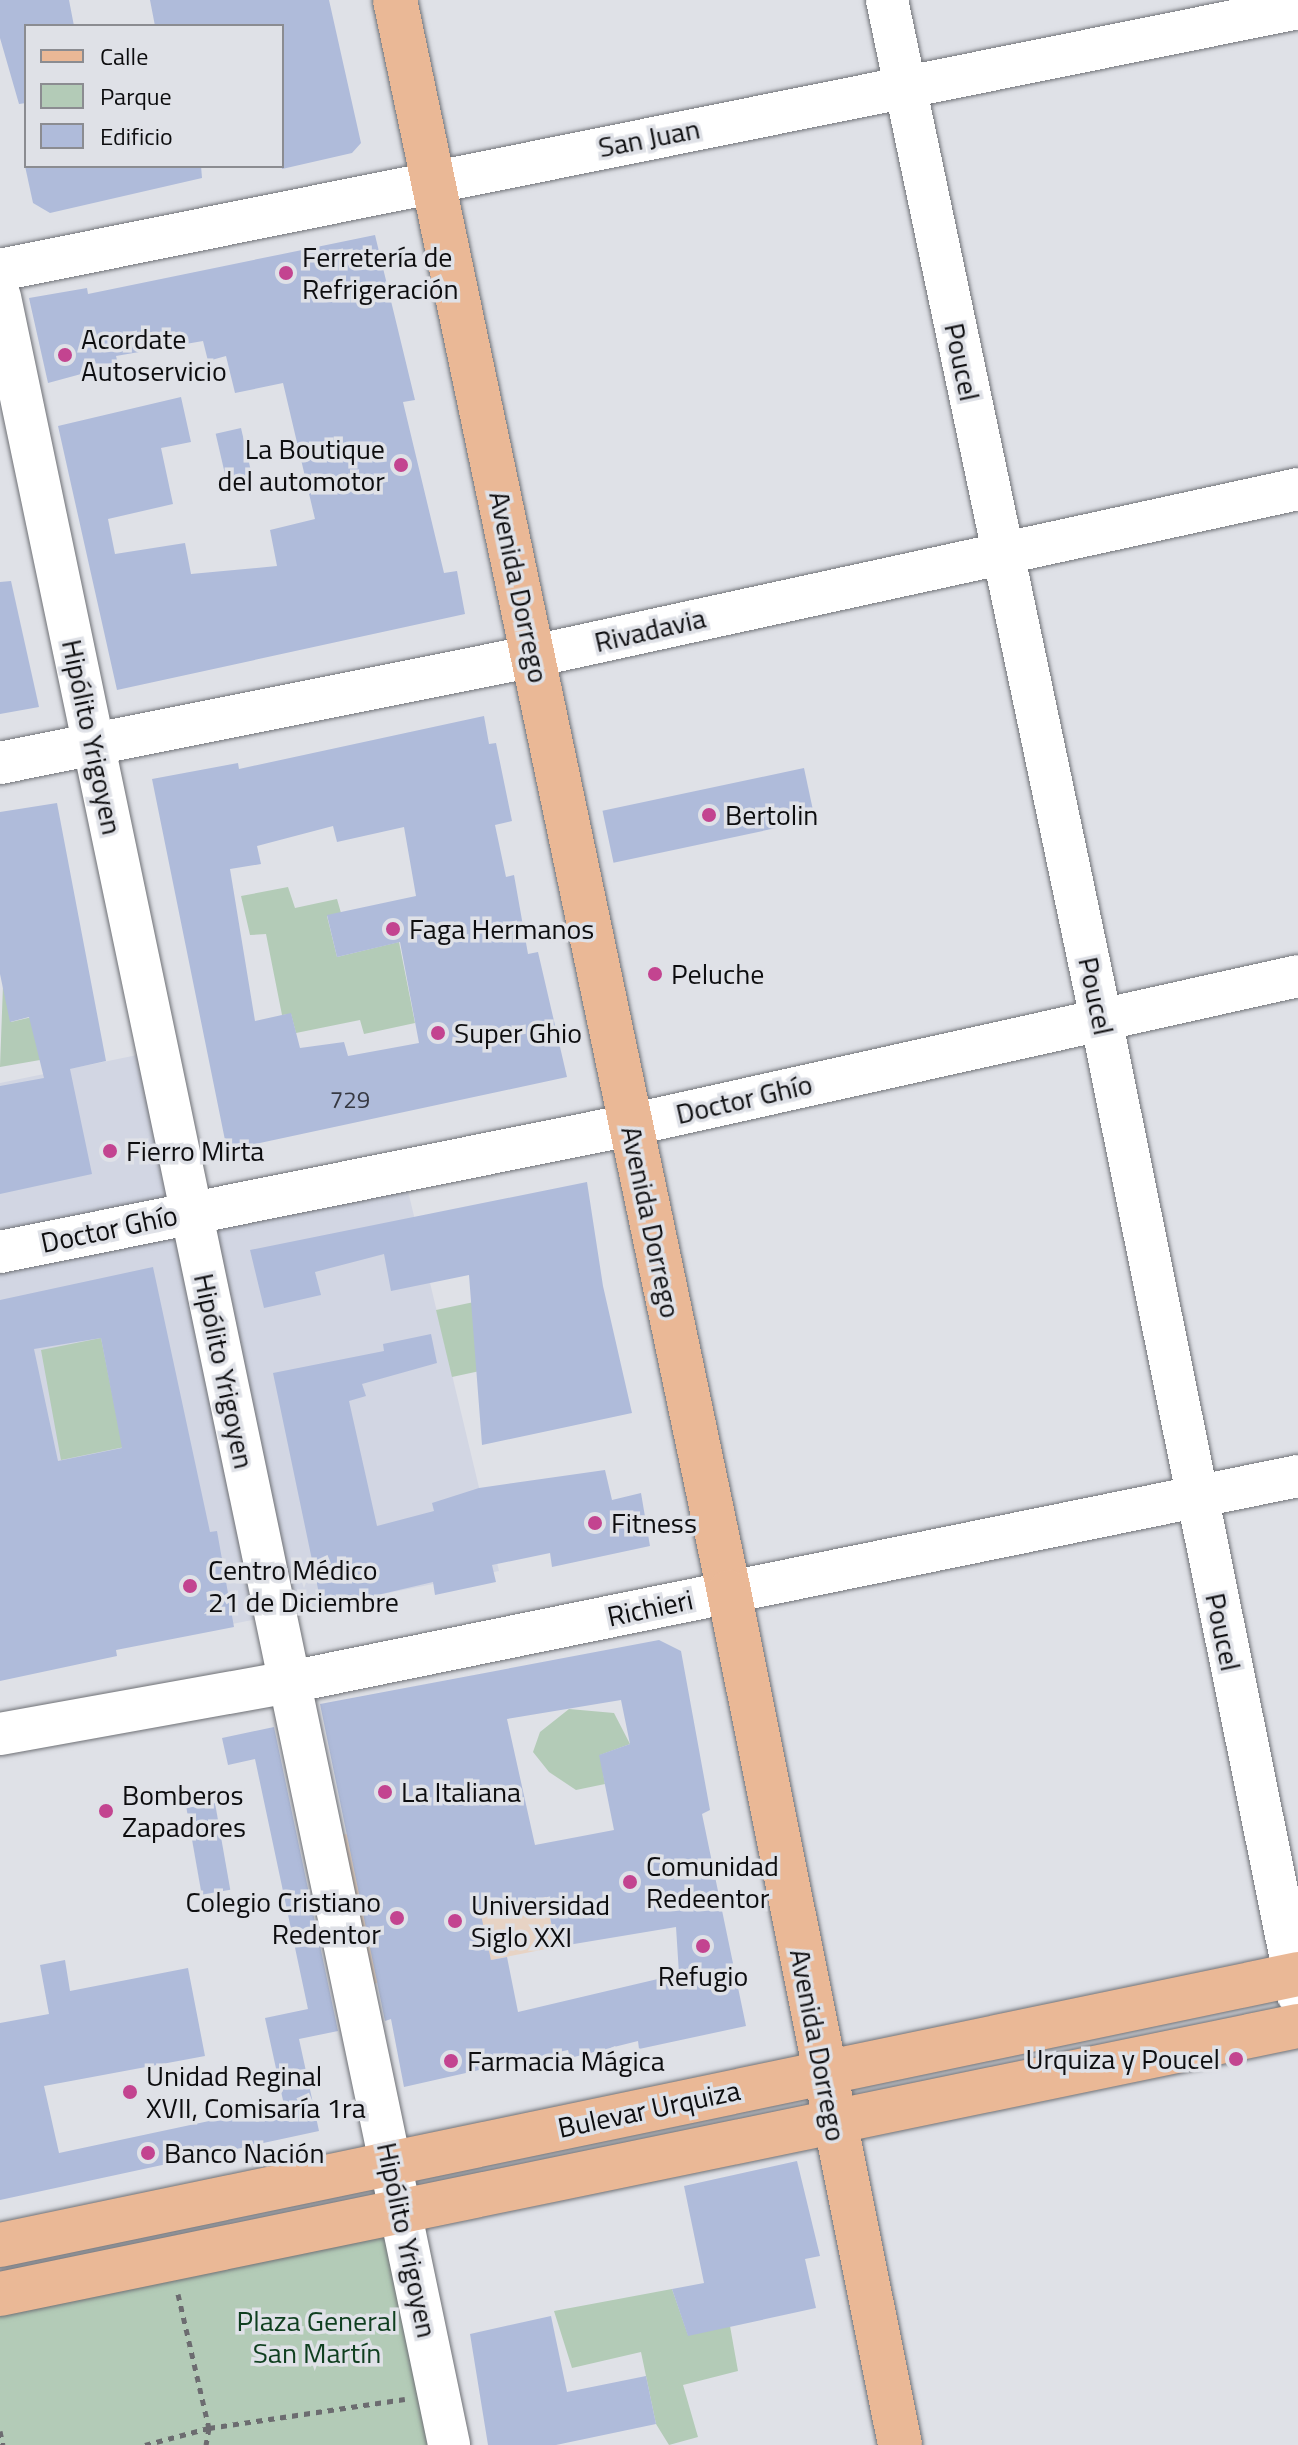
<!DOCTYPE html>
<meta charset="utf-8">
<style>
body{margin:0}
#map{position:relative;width:1298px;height:2445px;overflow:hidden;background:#dfe1e7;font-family:"Titillium Web",sans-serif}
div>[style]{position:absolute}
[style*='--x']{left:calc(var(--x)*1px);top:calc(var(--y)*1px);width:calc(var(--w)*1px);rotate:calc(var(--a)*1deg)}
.built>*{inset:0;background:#d2d6e3}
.education>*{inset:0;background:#e7d3c4}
.green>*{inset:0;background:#b3cbb7}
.building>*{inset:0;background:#afbbda;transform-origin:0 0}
.path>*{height:5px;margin-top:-2.5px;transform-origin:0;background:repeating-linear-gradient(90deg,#6c6c70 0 6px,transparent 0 12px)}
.roads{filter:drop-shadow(0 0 2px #6f7176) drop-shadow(0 0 2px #6f7176)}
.minor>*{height:42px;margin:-21px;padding:0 21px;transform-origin:21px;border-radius:21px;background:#fff}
.major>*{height:44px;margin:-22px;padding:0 22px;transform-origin:22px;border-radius:22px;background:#eab896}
.dots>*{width:22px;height:22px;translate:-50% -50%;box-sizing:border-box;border:4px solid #dfe1e7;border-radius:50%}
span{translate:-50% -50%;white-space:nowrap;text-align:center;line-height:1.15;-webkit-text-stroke:7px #dfe1e7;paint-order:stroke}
.number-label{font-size:24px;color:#363842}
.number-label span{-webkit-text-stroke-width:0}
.street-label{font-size:28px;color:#0d0d0f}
.poi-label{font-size:28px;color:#0d0d0f}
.left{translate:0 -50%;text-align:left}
.right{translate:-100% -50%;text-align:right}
.park-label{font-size:28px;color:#0f3f1f}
.legend{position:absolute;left:24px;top:24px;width:260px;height:144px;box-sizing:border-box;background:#dfe1e7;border:2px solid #8b8c91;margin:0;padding:10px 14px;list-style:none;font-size:24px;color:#0d0d0f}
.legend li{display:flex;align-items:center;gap:16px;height:40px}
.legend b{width:40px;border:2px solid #8b8c91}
</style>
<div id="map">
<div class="built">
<div style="clip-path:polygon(157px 1051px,191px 1211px,403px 1170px,499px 1571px,0 1670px,0 1083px)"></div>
</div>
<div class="education">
<div style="clip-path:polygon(433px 1815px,535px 1845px,556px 1947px,371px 1984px,342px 1835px)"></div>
</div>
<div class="green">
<div style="clip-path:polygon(288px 887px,295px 908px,337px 899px,341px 913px,327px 916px,337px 957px,399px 942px,415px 1023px,364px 1034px,360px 1020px,296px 1033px,291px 1014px,282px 1015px,266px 934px,250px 935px,241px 896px)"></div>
<div style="clip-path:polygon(3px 985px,11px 1022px,74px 1007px,40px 1060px,0 1067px)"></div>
<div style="clip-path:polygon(474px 1302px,536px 1359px,452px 1377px,436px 1310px)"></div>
<div style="clip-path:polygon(101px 1338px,117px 1418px,139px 1444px,61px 1460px,41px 1350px)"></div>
<div style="clip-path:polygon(569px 1709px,614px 1713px,630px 1744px,600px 1755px,605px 1784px,576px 1790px,549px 1772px,533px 1752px,540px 1732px)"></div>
<div style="clip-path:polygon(401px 2211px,449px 2445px,0 2445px,0 2294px)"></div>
<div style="clip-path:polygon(672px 2289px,688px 2335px,730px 2326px,738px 2371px,683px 2385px,698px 2437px,669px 2445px,656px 2424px,641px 2352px,572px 2368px,554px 2311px)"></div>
</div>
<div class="building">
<div style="clip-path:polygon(0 0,69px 0,74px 26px,26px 26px,26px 103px,19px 104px,0 38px)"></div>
<div style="clip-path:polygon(150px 0,329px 0,361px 143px,352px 153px,282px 169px,282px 26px,155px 26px)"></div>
<div style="clip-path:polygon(25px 166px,201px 166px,202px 178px,50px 213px,33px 203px)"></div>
<div style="clip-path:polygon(375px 235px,415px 400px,403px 402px,444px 573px,457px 571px,465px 614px,117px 690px,58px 426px,181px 397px,191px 442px,161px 448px,173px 504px,108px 519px,115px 554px,185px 543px,191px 574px,277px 566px,270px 530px,315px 519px,283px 383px,235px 393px,226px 356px,208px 361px,203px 341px,116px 356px,118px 364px,48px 383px,29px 298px,87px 288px,88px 294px)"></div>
<div style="left:241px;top:428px;width:59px;height:26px;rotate:77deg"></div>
<div style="clip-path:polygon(11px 581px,39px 707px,0 714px,0 582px)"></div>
<div style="clip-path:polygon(evenodd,484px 716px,489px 744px,496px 743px,512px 821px,495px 825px,506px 877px,514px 875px,528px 954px,538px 952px,567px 1077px,227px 1150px,152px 779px,238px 763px,239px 769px,484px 716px,333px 826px,337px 842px,404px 827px,416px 896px,327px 915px,337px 957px,400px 942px,419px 1043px,348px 1056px,344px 1042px,300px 1048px,291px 1013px,255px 1021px,230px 869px,261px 864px,257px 846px,333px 826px)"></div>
<div style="left:804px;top:768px;width:53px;height:206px;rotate:78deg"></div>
<div style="clip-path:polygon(57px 803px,106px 1061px,70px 1069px,92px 1174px,0 1194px,0 1086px,44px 1078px,29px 1017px,10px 1022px,0 974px,0 812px)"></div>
<div style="clip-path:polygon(587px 1182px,603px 1286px,632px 1413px,482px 1445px,469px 1275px,391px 1291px,384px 1254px,315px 1272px,321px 1295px,264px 1308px,250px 1250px)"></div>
<div style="clip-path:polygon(evenodd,153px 1267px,210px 1532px,217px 1531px,234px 1627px,116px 1650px,117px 1656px,0 1681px,0 1300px,153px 1267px,101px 1338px,122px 1448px,58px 1461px,34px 1349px,101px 1338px)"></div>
<div style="clip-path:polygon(431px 1334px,437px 1363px,362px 1384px,366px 1396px,349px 1401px,377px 1526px,434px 1511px,432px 1503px,479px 1488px,605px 1470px,612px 1500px,641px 1493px,650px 1546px,552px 1567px,550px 1553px,492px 1565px,496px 1582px,435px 1595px,433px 1582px,322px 1608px,273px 1373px,384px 1351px,383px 1344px)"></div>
<div style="clip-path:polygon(evenodd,659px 1640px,681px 1651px,710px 1810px,702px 1814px,746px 2026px,639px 2049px,638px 2041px,570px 2058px,568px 2050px,404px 2087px,391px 2019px,385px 2021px,320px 1704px,659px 1640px,621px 1700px,630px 1744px,599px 1755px,614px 1830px,535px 1845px,507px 1719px,621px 1700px,659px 1640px,546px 1897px,556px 1947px,676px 1927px,679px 1974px,518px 2012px,507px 1957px,491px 1960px,481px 1915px,546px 1897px)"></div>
<div style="clip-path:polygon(274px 1727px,338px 2031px,299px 2039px,319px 2131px,0 2200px,0 2023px,49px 2014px,40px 1965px,65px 1960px,70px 1991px,188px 1968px,205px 2056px,44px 2086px,59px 2153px,284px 2105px,265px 2018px,308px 2009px,255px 1759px,228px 1765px,222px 1738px)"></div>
<div style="left:215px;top:1803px;width:88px;height:29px;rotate:80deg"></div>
<div style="clip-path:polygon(797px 2161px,820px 2256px,805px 2259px,816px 2308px,688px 2336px,672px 2289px,704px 2283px,684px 2186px)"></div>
<div style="clip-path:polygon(551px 2316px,567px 2392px,646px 2376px,656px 2424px,556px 2445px,488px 2445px,470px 2334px)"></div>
</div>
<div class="path">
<div style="--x:178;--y:2294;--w:138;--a:77"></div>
<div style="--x:209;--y:2428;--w:17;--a:100"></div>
<div style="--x:0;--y:2431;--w:14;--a:78"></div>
<div style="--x:145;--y:2445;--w:66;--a:-14.9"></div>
<div style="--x:209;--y:2428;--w:198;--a:-8.4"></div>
</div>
<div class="roads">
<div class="minor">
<div style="--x:887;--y:0;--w:1041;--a:78.14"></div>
<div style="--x:1101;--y:1019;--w:995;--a:78.58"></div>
<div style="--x:0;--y:270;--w:1324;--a:-11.41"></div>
<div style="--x:0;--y:297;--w:2194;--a:78.19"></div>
<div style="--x:0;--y:763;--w:545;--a:-11.33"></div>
<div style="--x:534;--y:656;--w:782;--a:-12.33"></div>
<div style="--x:0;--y:1252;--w:643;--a:-11.4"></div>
<div style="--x:630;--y:1125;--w:684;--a:-12.57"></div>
<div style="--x:0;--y:1734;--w:295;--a:-10.2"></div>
<div style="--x:290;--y:1682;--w:1029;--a:-11.55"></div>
</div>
<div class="major">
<div style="--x:395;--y:0;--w:1627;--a:78.15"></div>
<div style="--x:729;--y:1592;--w:870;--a:78.66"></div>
<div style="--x:0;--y:2245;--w:1326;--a:-11.79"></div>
<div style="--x:0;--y:2294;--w:1325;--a:-11.67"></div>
</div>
</div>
<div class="dots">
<div style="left:286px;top:273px;background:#c34490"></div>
<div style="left:65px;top:355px;background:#c34490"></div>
<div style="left:401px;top:465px;background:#c34490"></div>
<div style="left:709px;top:815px;background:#c34490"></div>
<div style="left:393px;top:929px;background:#c34490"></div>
<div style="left:655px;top:974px;background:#c34490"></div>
<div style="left:438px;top:1033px;background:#c34490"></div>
<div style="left:110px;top:1151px;background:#c34490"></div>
<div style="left:595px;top:1523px;background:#c34490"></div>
<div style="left:190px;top:1586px;background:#c34490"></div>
<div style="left:385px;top:1792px;background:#c34490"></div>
<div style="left:106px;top:1811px;background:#c34490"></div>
<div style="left:630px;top:1882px;background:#c34490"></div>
<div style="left:397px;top:1918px;background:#c34490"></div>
<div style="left:455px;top:1921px;background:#c34490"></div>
<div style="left:703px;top:1946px;background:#c34490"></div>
<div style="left:1236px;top:2059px;background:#c34490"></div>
<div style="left:451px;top:2061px;background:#c34490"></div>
<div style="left:130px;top:2092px;background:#c34490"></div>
<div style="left:148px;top:2153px;background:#c34490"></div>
</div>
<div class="number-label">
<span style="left:350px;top:1100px">729</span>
</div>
<div class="street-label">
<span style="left:649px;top:138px;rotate:-11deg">San Juan</span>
<span style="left:962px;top:362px;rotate:78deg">Poucel</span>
<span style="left:519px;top:587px;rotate:78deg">Avenida Dorrego</span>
<span style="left:650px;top:630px;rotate:-13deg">Rivadavia</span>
<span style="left:92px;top:737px;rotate:78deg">Hipólito Yrigoyen</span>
<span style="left:1096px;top:996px;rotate:78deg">Poucel</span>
<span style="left:744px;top:1099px;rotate:-13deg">Doctor Ghío</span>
<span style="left:651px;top:1222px;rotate:78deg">Avenida Dorrego</span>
<span style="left:109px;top:1229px;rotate:-12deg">Doctor Ghío</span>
<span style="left:224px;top:1371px;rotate:78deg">Hipólito Yrigoyen</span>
<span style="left:650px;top:1608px;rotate:-12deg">Richieri</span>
<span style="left:1223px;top:1632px;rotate:78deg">Poucel</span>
<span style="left:818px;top:2045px;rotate:79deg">Avenida Dorrego</span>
<span style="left:649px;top:2109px;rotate:-12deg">Bulevar Urquiza</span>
<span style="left:407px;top:2240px;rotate:78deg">Hipólito Yrigoyen</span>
</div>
<div class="poi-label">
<span class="left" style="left:302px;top:273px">Ferretería de<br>Refrigeración</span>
<span class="left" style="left:81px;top:355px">Acordate<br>Autoservicio</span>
<span class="right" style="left:385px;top:465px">La Boutique<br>del automotor</span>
<span class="left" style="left:725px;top:815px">Bertolin</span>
<span class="left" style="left:409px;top:929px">Faga Hermanos</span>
<span class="left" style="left:671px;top:974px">Peluche</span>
<span class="left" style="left:454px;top:1033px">Super Ghio</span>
<span class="left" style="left:126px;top:1151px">Fierro Mirta</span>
<span class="left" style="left:611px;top:1523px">Fitness</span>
<span class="left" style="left:208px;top:1586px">Centro Médico<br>21 de Diciembre</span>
<span class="left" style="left:401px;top:1792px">La Italiana</span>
<span class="left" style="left:122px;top:1811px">Bomberos<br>Zapadores</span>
<span class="left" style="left:646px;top:1882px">Comunidad<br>Redeentor</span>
<span class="right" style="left:381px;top:1918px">Colegio Cristiano<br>Redentor</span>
<span class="left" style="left:471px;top:1921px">Universidad<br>Siglo XXI</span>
<span style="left:703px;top:1976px">Refugio</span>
<span class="right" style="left:1220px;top:2059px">Urquiza y Poucel</span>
<span class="left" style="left:467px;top:2061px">Farmacia Mágica</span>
<span class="left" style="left:146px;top:2092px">Unidad Reginal<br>XVII, Comisaría 1ra</span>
<span class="left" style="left:164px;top:2153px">Banco Nación</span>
</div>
<div class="park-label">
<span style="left:317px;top:2337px">Plaza General<br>San Martín</span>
</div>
<ul class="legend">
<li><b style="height:10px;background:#eab896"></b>Calle</li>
<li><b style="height:22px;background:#b3cbb7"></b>Parque</li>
<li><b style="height:22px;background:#afbbda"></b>Edificio</li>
</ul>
</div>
